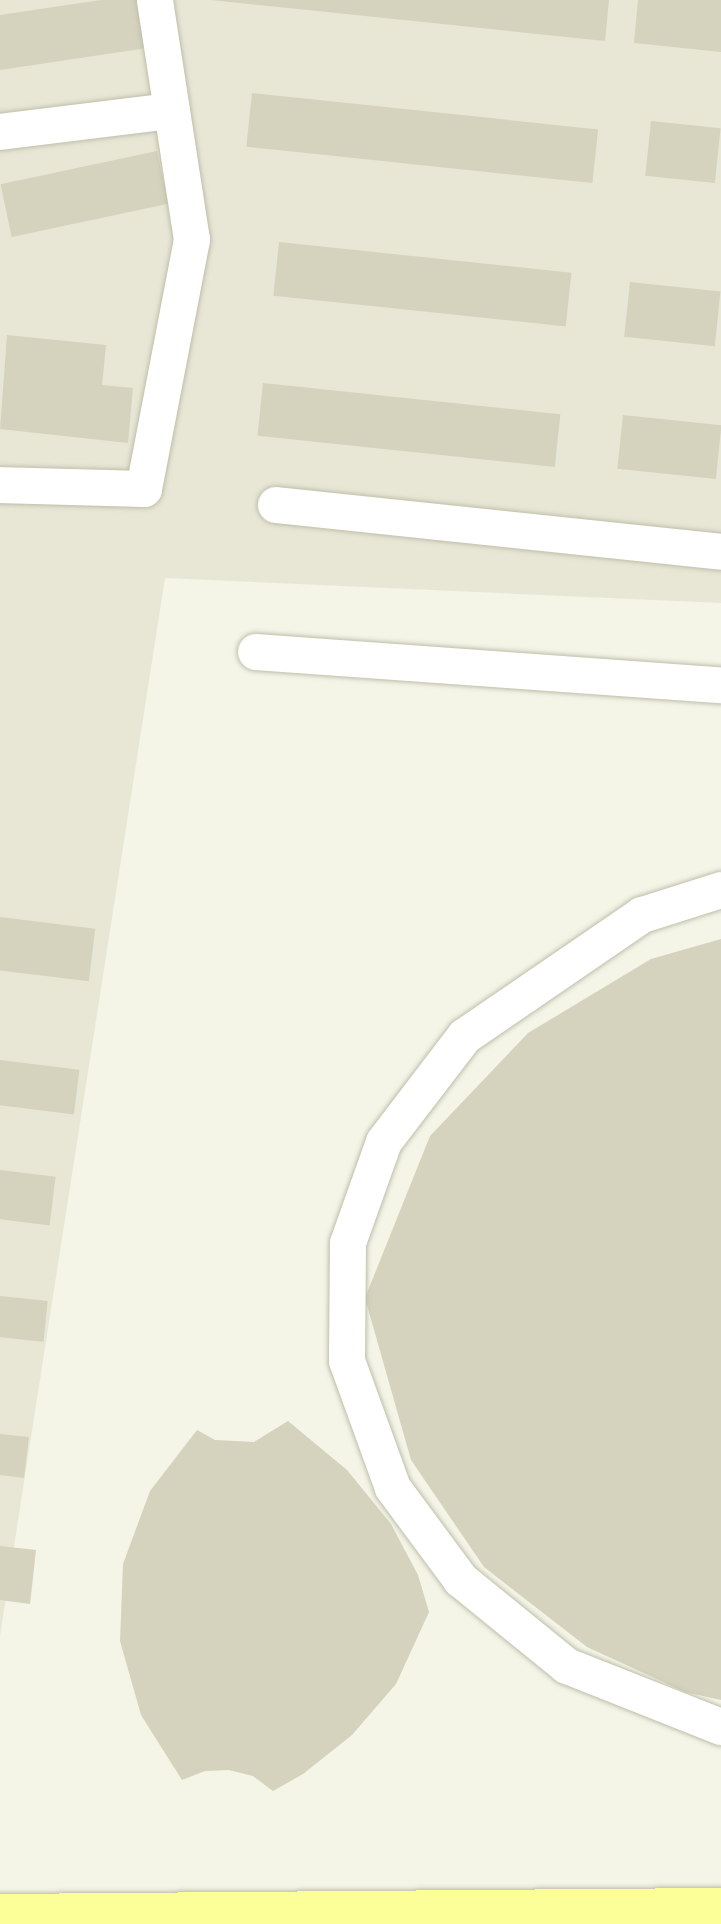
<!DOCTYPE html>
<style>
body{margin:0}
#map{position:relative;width:721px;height:1924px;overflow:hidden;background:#f4f4e7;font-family:"Nunito Sans",sans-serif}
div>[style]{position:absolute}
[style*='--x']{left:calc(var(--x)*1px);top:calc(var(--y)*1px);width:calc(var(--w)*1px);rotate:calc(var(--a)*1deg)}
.residential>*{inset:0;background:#e8e7d6}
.building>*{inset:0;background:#d5d3bd;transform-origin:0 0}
.roads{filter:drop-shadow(0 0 2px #bfbeaa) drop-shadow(0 0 2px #bfbeaa)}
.minor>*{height:36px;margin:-18px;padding:0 18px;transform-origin:18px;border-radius:18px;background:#fff}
.major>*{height:44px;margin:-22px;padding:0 22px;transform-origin:22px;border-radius:22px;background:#fcfe97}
span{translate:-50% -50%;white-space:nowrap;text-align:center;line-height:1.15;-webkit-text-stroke:7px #fff;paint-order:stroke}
</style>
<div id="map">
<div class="residential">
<div style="clip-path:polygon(0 0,721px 0,721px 603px,165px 578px,0 1636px)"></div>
</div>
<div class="building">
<div style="clip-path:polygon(101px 0,146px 0,154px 47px,0 70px,0 15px)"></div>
<div style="clip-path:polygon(211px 0,609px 0,605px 41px)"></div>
<div style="clip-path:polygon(638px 0,721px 0,721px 52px,634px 43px)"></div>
<div style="left:252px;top:93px;width:348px;height:54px;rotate:6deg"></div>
<div style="left:651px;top:121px;width:70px;height:55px;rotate:6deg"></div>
<div style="left:157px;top:151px;width:54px;height:160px;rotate:78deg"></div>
<div style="left:279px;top:242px;width:294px;height:54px;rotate:6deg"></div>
<div style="left:630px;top:282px;width:91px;height:55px;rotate:6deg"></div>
<div style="clip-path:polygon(7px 335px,106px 345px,102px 385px,133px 388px,128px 443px,0 429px)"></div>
<div style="left:263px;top:383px;width:299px;height:53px;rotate:6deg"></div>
<div style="left:623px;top:415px;width:99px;height:54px;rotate:6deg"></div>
<div style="left:0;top:917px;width:96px;height:53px;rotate:7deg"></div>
<div style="clip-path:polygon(721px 939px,721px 1700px,685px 1692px,587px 1647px,484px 1567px,411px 1460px,365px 1298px,430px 1136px,528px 1033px,651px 959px)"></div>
<div style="left:0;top:1060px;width:80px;height:45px;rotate:7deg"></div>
<div style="left:0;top:1170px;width:56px;height:49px;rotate:7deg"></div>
<div style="left:0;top:1296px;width:48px;height:41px;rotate:6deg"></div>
<div style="clip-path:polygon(288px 1421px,347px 1470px,391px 1524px,418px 1575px,429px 1612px,396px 1684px,352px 1735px,303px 1774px,273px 1791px,253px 1776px,229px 1770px,205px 1771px,182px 1780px,141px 1715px,120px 1641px,123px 1564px,150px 1491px,197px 1430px,215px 1440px,254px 1442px)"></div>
<div style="clip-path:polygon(0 1434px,29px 1437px,24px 1478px,0 1475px)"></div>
<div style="clip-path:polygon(0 1546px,36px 1550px,30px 1604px,0 1600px)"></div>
</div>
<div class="roads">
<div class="minor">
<div style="--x:0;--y:132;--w:173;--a:-7"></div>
<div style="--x:0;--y:485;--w:144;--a:1.6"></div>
<div style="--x:144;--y:489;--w:254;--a:-79.1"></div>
<div style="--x:192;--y:240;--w:243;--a:-98.8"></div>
<div style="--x:276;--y:505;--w:447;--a:6"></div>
<div style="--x:256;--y:652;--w:466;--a:4.1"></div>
<div style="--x:721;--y:890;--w:83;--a:162.4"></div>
<div style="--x:642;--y:915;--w:214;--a:145.6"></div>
<div style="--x:465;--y:1036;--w:133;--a:127.4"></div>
<div style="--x:384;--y:1142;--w:107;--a:109.6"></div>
<div style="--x:348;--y:1243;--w:118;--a:90.5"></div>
<div style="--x:347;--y:1361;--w:135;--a:70.1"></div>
<div style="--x:393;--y:1488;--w:114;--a:53.5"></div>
<div style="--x:461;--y:1580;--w:136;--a:39.1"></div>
<div style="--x:567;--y:1666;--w:166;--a:21.6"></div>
</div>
<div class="major">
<div style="--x:0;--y:1916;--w:721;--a:-0.48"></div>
</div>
</div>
</div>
